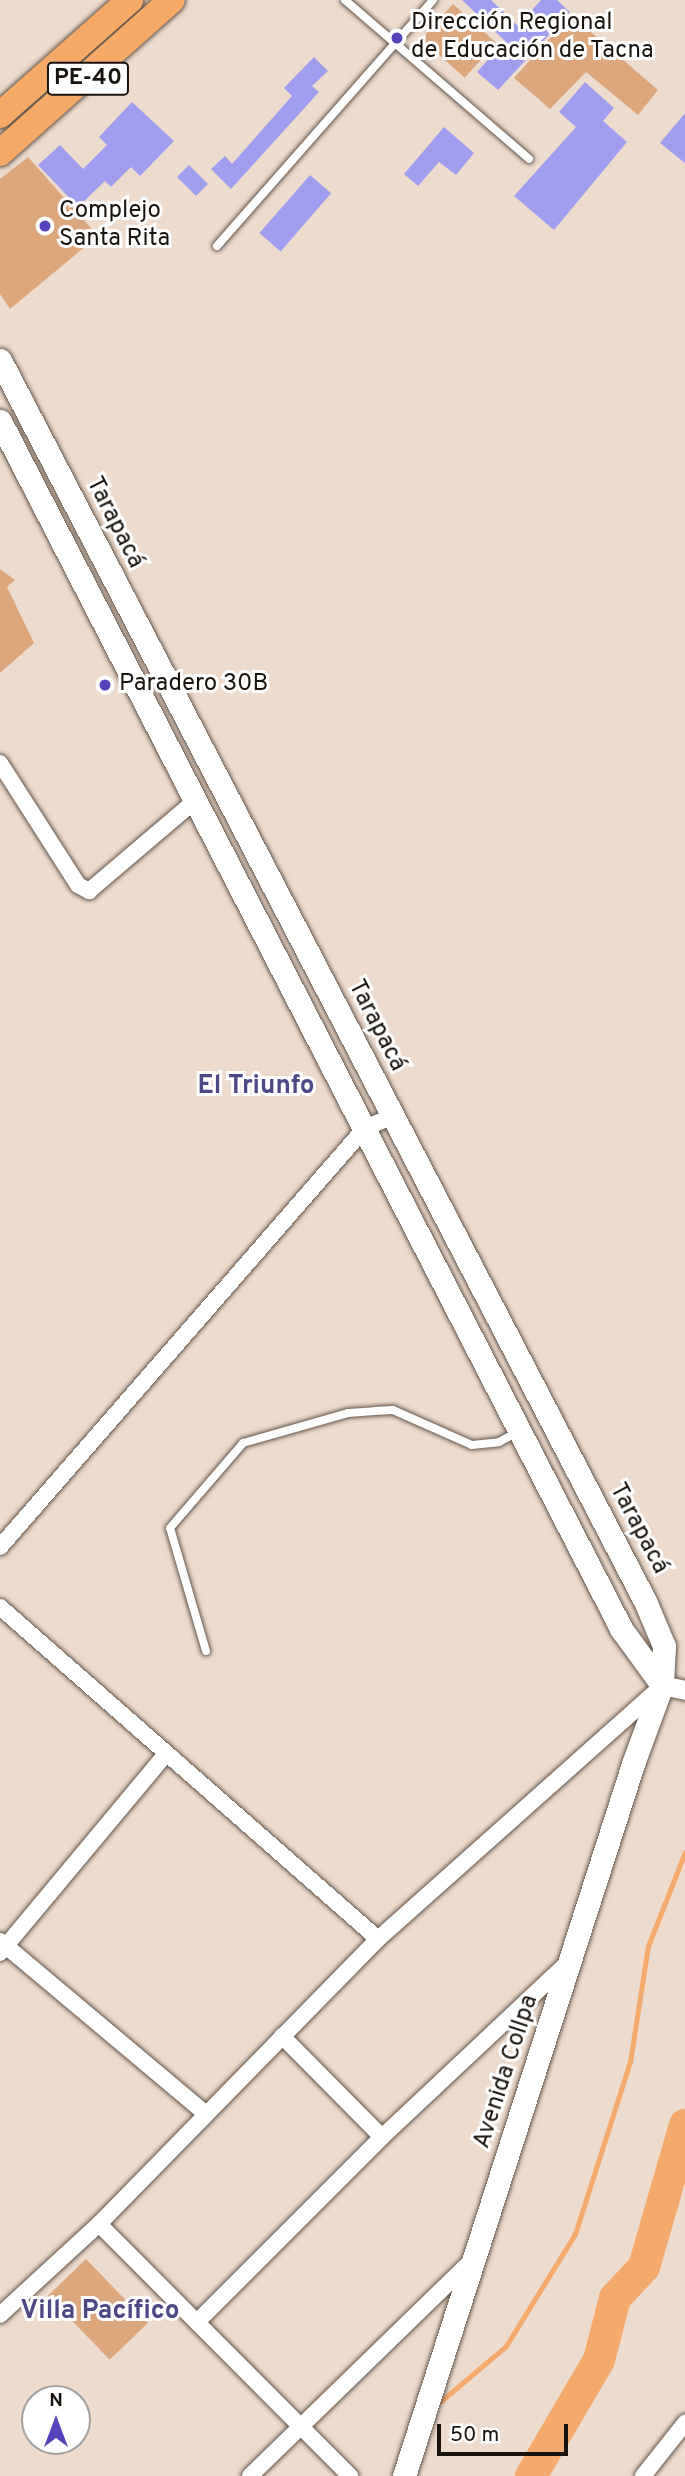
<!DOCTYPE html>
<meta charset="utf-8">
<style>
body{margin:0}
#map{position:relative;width:685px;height:2476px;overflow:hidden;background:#eddbcd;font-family:Overpass,sans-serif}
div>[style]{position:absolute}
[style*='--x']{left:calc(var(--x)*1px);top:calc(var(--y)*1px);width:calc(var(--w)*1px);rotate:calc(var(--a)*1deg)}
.green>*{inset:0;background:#dda77d;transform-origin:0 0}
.stream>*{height:5px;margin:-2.5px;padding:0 2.5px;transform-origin:2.5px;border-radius:2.5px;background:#f4a96d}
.river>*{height:32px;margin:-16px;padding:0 16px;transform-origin:16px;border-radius:16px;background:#f4a96d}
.building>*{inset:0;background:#a19ef0;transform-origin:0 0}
.roads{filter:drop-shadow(0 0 2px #645549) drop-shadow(0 0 2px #645549)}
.service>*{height:8px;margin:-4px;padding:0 4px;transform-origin:4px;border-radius:4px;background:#fff}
.minor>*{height:16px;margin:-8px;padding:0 8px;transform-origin:8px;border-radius:8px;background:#fff}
.tertiary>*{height:19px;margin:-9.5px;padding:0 9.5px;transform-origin:9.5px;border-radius:9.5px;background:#fff}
.secondary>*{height:23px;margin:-11.5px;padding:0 11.5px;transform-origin:11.5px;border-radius:11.5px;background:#fff}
.trunk>*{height:26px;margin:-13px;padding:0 13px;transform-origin:13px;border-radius:13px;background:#f6aa68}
.dots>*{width:19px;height:19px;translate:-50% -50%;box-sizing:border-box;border:4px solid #fff;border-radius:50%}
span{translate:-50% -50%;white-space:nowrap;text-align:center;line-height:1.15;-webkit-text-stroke:6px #fff;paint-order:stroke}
.shield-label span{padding:2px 5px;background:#fff;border:2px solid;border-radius:5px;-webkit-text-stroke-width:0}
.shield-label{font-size:23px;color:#19130e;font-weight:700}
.poi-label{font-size:24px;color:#19130e}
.left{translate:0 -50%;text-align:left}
.street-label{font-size:24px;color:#19130e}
.neighbourhood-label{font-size:26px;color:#4c4785;font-weight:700}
.north{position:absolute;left:21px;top:2385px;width:70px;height:70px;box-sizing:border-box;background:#fff;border:2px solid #a3a19f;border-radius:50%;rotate:0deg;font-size:19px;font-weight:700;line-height:28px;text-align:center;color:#19130e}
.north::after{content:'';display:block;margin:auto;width:24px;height:32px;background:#5642ba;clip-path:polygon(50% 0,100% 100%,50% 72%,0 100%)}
.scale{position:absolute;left:437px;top:2424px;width:131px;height:32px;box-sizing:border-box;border:4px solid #19130e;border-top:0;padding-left:9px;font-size:21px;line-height:24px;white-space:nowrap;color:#19130e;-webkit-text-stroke:5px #fff;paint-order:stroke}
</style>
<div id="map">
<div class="green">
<div style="left:453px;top:4px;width:58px;height:47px;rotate:42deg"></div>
<div style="clip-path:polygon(571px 15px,658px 90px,638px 115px,586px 72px,550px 109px,514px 78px)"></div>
<div style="clip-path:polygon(28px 157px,98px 236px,10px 309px,0 294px,0 179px)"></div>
<div style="clip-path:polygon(0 569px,15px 580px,7px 587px,34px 643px,0 673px)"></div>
<div style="left:86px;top:2259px;width:89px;height:53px;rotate:46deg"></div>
</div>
<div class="stream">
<div style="--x:441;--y:2401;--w:85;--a:-40.2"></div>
<div style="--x:506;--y:2346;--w:132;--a:-58.4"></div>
<div style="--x:575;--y:2234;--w:181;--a:-72.3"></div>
<div style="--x:630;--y:2062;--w:117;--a:-81.2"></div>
<div style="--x:648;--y:1946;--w:101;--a:-68.5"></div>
</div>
<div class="river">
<div style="--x:531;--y:2476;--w:134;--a:-59.6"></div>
<div style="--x:599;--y:2360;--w:64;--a:-75.5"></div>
<div style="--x:615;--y:2298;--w:42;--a:-46.9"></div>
<div style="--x:644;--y:2267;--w:148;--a:-73.9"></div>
</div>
<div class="building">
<div style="clip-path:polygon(462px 0,491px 0,518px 26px,541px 0,557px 0,570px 12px,498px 90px,477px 72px,505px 41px)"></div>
<div style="clip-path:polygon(314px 57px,328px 71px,312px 86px,319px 92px,231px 189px,211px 169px,225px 156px,232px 164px,292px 96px,284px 88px)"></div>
<div style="clip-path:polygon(585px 82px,614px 108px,603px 121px,627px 142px,554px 230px,514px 196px,576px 127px,559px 112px)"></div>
<div style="clip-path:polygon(132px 102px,174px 141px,140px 176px,131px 167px,111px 187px,105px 181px,78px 207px,38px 165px,60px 145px,83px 169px,107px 145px,99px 137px)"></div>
<div style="clip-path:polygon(685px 113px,685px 163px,660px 143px)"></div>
<div style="clip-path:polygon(444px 127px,474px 153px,456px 175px,439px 162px,418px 186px,404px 174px)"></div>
<div style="left:189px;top:165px;width:27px;height:17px;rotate:45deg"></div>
<div style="left:310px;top:175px;width:28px;height:77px;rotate:41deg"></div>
</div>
<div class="roads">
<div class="service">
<div style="--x:345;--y:0;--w:243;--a:40.8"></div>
<div style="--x:217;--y:246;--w:327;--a:-48.7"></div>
<div style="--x:206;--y:1651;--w:128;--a:-106.3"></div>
<div style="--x:170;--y:1528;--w:112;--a:-49.3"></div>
<div style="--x:243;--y:1443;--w:109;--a:-15.9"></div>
<div style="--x:348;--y:1413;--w:27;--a:-4"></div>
<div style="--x:375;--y:1411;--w:18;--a:-3"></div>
<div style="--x:393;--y:1410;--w:86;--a:23.9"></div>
<div style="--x:472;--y:1445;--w:27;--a:-6"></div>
<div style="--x:499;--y:1442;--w:21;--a:-28"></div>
</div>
<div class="minor">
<div style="--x:0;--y:763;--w:145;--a:57.4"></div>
<div style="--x:78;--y:885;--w:13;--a:29"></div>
<div style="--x:89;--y:891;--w:140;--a:-40.4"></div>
<div style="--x:0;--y:1547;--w:556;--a:-48.94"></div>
<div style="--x:365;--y:1128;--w:30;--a:-23"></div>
<div style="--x:0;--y:1607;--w:503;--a:41.29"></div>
<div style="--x:0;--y:1941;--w:268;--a:40"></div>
<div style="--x:0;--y:1953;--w:259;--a:-50.2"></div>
<div style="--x:282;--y:2036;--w:142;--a:45.3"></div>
<div style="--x:99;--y:2224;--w:356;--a:45.1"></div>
<div style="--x:0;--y:2315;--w:134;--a:-42.6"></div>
<div style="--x:99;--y:2224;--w:399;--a:-45.6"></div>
<div style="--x:378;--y:1939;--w:374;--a:-41.7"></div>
<div style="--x:197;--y:2322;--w:262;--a:-45"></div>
<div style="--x:382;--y:2137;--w:254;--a:-43.2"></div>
<div style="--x:250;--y:2476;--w:308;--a:-44.2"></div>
<div style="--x:643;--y:2476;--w:68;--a:-51.6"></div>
</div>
<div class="tertiary">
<div style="--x:662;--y:1685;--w:24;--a:12"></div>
</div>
<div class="secondary">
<div style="--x:0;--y:360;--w:1399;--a:62.54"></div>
<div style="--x:645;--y:1601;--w:49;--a:67.1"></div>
<div style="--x:664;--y:1646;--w:39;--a:93"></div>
<div style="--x:662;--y:1685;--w:84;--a:110.2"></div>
<div style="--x:633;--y:1764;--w:748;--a:107.83"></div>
<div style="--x:0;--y:421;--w:1360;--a:62.78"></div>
<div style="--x:622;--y:1630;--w:68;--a:54"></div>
</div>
<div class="trunk">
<div style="--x:0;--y:115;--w:174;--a:-41.5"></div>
<div style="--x:0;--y:153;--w:230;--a:-41.7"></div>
</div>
</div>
<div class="dots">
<div style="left:397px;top:38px;background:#5642ba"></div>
<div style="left:45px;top:226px;background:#5642ba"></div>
<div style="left:105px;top:685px;background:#5642ba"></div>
</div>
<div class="shield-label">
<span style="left:88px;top:79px">PE-40</span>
</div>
<div class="poi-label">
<span class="left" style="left:411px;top:38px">Dirección Regional<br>de Educación de Tacna</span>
<span class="left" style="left:59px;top:226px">Complejo<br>Santa Rita</span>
<span class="left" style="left:119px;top:685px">Paradero 30B</span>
</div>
<div class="street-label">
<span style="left:114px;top:523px;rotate:63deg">Tarapacá</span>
<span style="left:376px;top:1026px;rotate:63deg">Tarapacá</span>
<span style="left:638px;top:1529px;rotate:62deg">Tarapacá</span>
<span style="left:507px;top:2072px;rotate:-72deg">Avenida Collpa</span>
</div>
<div class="neighbourhood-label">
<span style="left:256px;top:1087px">El Triunfo</span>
<span style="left:100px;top:2312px">Villa Pacífico</span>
</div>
<div class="north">N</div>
<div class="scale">50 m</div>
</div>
